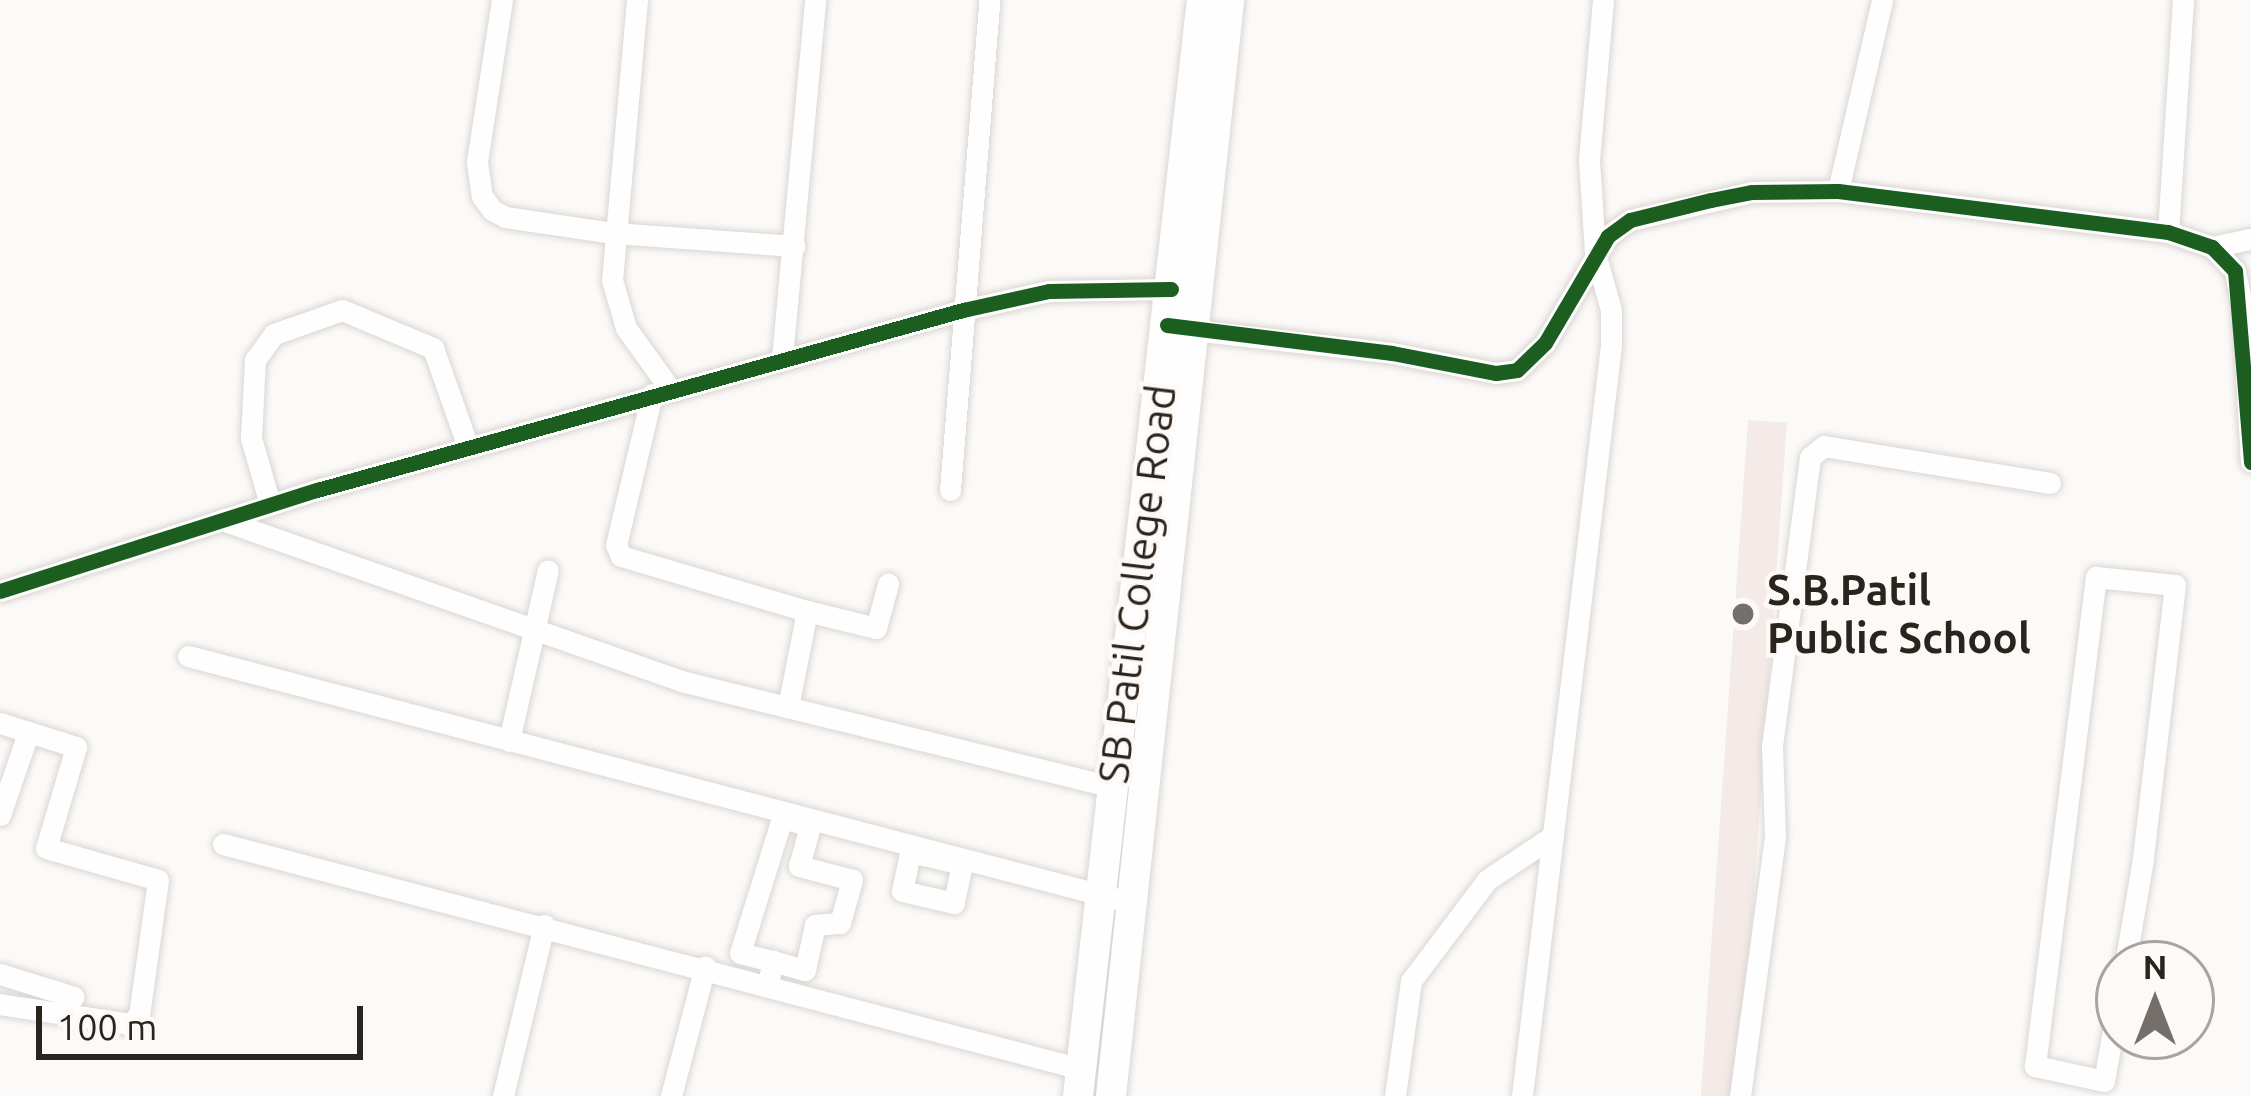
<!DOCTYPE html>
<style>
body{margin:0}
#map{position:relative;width:2251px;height:1096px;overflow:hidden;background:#fcfaf8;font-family:Ubuntu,sans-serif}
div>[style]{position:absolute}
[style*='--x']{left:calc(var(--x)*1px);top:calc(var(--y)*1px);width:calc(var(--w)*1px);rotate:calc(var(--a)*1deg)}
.education>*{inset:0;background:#f4eae7;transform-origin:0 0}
.roads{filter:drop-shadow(0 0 3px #dad6d3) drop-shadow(0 0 3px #dad6d3)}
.street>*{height:21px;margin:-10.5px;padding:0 10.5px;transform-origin:10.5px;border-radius:10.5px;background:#fffefe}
.secondary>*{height:30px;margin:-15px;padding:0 15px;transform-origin:15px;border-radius:15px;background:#fffefe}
.cycleway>*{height:15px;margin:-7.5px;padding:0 7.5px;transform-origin:7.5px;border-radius:7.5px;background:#1b5e20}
.dots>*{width:33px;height:33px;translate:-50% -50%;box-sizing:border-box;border:6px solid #fdf9f7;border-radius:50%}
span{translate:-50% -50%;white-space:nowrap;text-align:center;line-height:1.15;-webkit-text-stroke:9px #fdf9f7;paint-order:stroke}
.street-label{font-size:42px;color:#2a241f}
.poi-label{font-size:42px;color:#2a241f;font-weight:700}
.left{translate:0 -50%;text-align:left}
.north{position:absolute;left:2095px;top:940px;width:120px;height:120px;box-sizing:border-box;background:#fdf9f7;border:3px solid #a9a4a1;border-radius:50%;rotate:0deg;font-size:33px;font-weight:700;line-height:48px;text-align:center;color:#2a241f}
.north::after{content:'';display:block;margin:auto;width:42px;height:54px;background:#746f6b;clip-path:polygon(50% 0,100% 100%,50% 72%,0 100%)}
.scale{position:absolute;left:36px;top:1006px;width:327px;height:54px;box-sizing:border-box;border:6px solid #2a241f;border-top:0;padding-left:15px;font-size:36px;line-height:42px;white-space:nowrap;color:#2a241f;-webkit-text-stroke:9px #fdf9f7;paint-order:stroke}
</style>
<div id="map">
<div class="education">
<div style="left:1748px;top:420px;width:39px;height:682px;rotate:4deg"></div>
</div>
<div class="roads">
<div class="street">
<div style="--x:502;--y:0;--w:164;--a:98.8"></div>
<div style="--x:477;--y:162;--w:34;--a:82"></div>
<div style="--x:482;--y:196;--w:17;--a:54"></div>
<div style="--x:492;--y:210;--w:15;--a:28"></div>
<div style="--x:505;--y:217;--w:110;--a:8.4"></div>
<div style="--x:614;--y:233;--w:181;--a:4.1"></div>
<div style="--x:637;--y:0;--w:281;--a:95.1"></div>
<div style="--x:612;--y:280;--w:50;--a:73.7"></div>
<div style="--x:626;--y:328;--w:75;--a:54.2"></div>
<div style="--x:1838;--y:191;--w:196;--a:-77"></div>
<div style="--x:2168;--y:232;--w:232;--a:-86.3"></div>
<div style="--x:2212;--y:247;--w:40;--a:-12"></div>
<div style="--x:1185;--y:329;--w:208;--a:6.6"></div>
<div style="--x:1392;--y:353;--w:106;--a:10.9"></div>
<div style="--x:1496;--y:373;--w:21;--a:-8"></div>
<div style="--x:1517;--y:370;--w:39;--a:-44"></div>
<div style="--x:1545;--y:343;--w:124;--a:-59.5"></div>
<div style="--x:1608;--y:236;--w:27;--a:-36"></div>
<div style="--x:1630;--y:220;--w:125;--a:-12.9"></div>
<div style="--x:1752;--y:192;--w:86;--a:-0.7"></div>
<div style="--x:1838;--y:191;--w:333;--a:7.1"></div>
<div style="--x:2168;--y:232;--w:46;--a:18.8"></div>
<div style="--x:2212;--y:247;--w:33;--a:46"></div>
<div style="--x:2235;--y:271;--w:36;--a:79"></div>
<div style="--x:2242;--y:306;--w:156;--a:86.7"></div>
<div style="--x:782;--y:358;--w:360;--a:-84.7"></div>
<div style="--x:652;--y:394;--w:155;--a:103.4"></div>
<div style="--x:616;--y:545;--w:12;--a:66"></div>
<div style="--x:621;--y:556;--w:194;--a:16.5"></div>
<div style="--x:950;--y:490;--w:492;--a:-85.4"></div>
<div style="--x:270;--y:504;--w:69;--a:-106.1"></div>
<div style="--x:251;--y:438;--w:78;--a:-87.1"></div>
<div style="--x:255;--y:360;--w:32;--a:-54"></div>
<div style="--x:274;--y:334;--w:72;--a:-19.4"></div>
<div style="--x:342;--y:310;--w:99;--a:22.7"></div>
<div style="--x:433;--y:348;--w:105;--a:70.5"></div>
<div style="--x:222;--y:520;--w:486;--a:19.3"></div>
<div style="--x:681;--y:681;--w:445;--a:13.8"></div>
<div style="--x:0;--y:591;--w:333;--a:-17.7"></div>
<div style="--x:317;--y:490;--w:671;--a:-15.57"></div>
<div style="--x:963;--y:310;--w:88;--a:-12.5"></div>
<div style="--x:1049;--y:291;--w:122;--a:-0.9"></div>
<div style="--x:188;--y:656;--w:976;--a:14.66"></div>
<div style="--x:788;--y:707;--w:98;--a:-78.8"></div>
<div style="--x:807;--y:611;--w:71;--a:13.8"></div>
<div style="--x:876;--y:628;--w:46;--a:-74.7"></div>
<div style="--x:0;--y:723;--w:80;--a:17.5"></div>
<div style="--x:76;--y:747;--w:105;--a:106.5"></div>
<div style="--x:46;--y:848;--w:116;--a:15.9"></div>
<div style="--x:158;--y:880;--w:136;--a:98"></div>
<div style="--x:139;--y:1015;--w:13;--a:135"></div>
<div style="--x:130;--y:1024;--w:132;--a:-171.3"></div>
<div style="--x:509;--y:741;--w:175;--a:-77.2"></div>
<div style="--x:0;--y:815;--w:83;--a:-71.1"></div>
<div style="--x:223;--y:844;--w:887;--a:14.69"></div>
<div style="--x:910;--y:852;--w:53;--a:13"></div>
<div style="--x:962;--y:864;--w:40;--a:102"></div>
<div style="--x:954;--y:903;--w:53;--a:-167"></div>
<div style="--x:902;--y:891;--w:40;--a:-78"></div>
<div style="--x:0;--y:974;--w:77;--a:17.3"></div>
<div style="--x:768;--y:983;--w:23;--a:-77"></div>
<div style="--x:773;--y:961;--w:33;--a:16"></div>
<div style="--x:805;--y:970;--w:46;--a:-77.5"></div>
<div style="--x:815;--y:925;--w:25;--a:-5"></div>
<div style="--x:840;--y:923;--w:45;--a:-74.4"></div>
<div style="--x:852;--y:880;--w:55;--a:-165.2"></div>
<div style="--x:799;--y:866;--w:41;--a:-74.6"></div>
<div style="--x:810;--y:826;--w:29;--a:-164"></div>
<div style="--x:782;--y:818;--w:141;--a:107.3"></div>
<div style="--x:740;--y:953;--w:34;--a:14"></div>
<div style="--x:2119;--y:997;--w:85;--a:100.1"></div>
<div style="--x:2104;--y:1081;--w:71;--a:-167.7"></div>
<div style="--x:2035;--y:1066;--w:493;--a:-82.9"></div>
<div style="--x:2096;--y:577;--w:79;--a:5.8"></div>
<div style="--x:2175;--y:585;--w:276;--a:96.7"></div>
<div style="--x:2143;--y:859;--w:107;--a:99.7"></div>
<div style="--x:503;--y:1096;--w:176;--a:-76.5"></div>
<div style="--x:671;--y:1096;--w:134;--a:-75.3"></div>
<div style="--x:1395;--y:1096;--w:116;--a:-82.1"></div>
<div style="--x:1411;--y:981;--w:126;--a:-53"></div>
<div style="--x:1487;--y:880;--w:79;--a:-33.7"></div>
<div style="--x:1522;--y:1096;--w:756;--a:-83.24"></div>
<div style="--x:1611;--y:345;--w:35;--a:-90"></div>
<div style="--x:1611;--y:310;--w:59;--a:-105.7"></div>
<div style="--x:1595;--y:253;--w:93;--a:-93.7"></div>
<div style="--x:1589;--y:160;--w:161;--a:-85"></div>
<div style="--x:1740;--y:1096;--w:262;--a:-82.3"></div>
<div style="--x:1775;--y:836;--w:90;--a:-91.9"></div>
<div style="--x:1772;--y:746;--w:291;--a:-82.5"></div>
<div style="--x:1810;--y:457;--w:18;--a:-38"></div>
<div style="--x:1824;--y:446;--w:229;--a:9.3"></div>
</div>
<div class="secondary">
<div style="--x:1078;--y:1096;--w:1103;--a:-83.55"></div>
<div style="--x:1111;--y:1096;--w:1102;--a:-83.85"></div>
</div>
</div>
<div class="cycleway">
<div style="--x:1167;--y:325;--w:227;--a:7.1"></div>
<div style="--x:1392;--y:353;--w:106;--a:10.9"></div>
<div style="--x:1496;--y:373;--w:21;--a:-8"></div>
<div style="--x:1517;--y:370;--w:39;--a:-44"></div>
<div style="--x:1545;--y:343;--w:124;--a:-59.5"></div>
<div style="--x:1608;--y:236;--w:27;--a:-36"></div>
<div style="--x:1630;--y:220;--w:83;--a:-13.9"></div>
<div style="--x:1711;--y:200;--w:42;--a:-11"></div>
<div style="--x:1752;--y:192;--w:86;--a:-0.7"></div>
<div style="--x:1838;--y:191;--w:333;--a:7.1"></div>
<div style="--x:2168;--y:232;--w:46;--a:18.8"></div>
<div style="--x:2212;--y:247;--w:33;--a:46"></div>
<div style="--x:2235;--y:271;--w:192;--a:85.2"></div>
<div style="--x:0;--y:591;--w:333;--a:-17.7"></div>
<div style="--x:317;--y:490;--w:671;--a:-15.57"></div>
<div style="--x:963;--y:310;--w:88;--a:-12.5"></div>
<div style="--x:1049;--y:291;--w:122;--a:-0.9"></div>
</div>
<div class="dots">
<div style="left:1743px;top:614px;background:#746f6b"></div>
</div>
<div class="street-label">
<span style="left:1137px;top:584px;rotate:-83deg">SB Patil College Road</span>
</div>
<div class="poi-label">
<span class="left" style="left:1767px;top:614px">S.B.Patil<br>Public School</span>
</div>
<div class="north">N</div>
<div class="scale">100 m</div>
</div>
